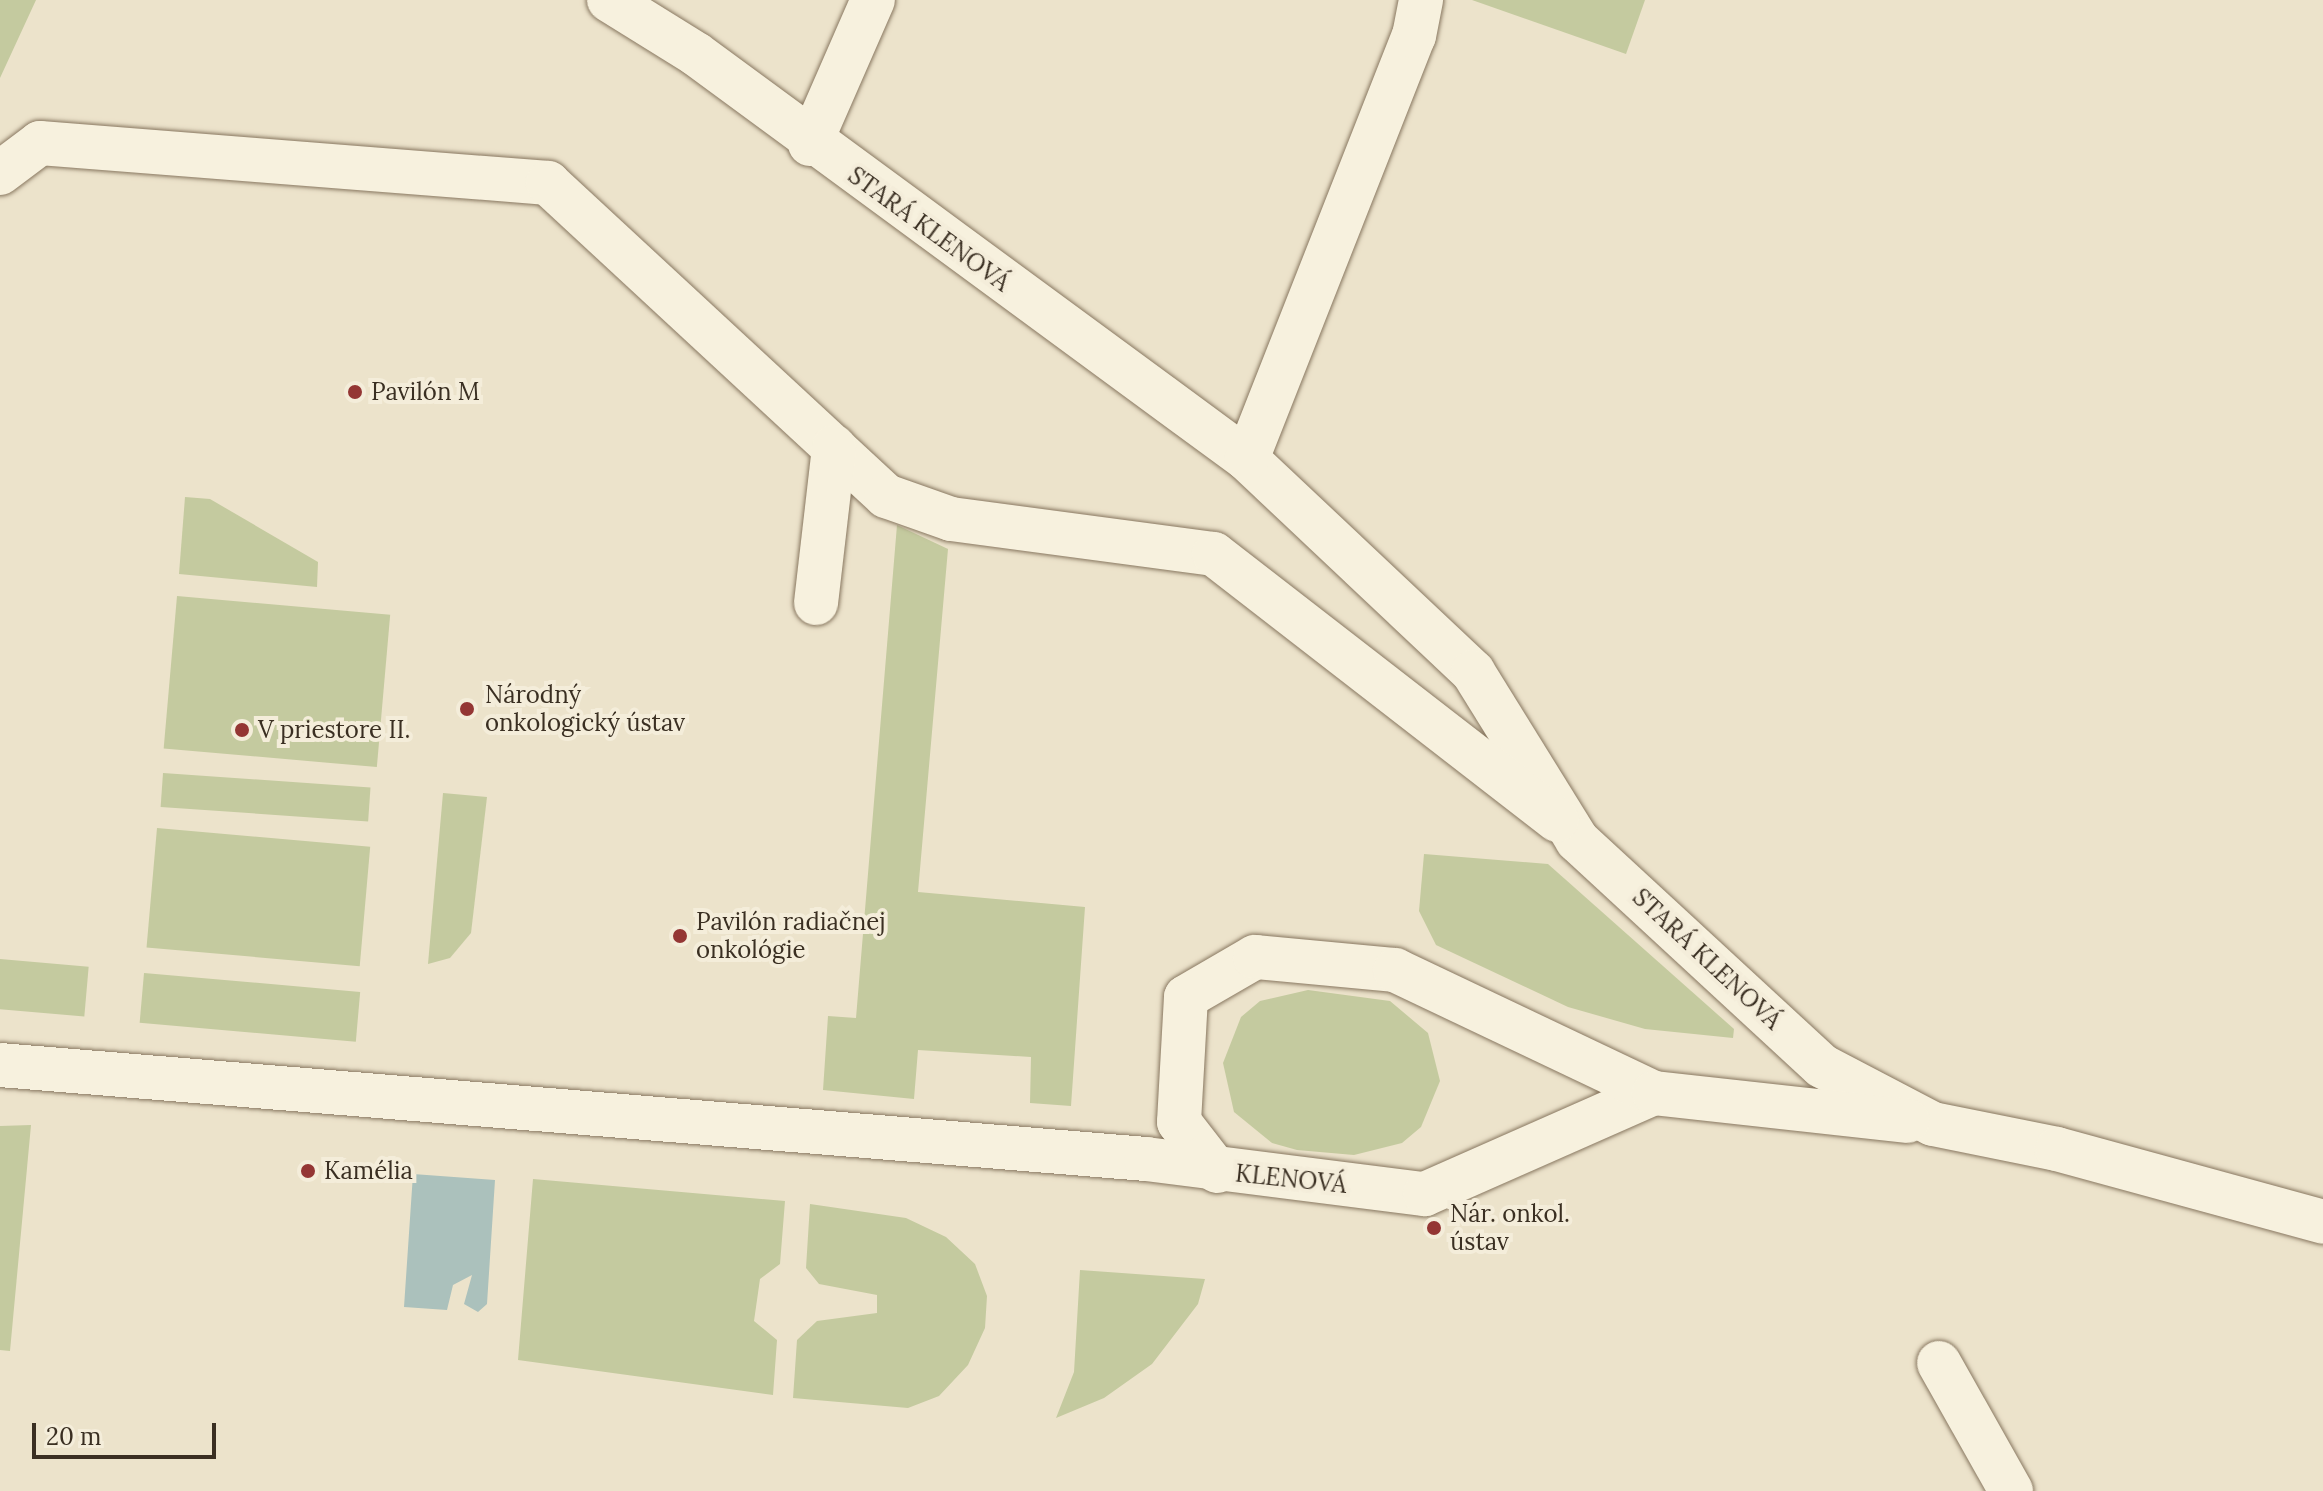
<!DOCTYPE html>
<meta charset="utf-8">
<style>
body{margin:0}
#map{position:relative;width:2323px;height:1491px;overflow:hidden;background:#ece3cb;font-family:Lora,serif}
div>[style]{position:absolute}
[style*='--x']{left:calc(var(--x)*1px);top:calc(var(--y)*1px);width:calc(var(--w)*1px);rotate:calc(var(--a)*1deg)}
.green>*{inset:0;background:#c4ca9f;transform-origin:0 0}
.water>*{inset:0;background:#abc1bc}
.roads{filter:drop-shadow(0 0 2px #887760) drop-shadow(0 0 2px #887760)}
.minor>*{height:44px;margin:-22px;padding:0 22px;transform-origin:22px;border-radius:22px;background:#f7f1de}
.dots>*{width:22px;height:22px;translate:-50% -50%;box-sizing:border-box;border:4px solid #f4edda;border-radius:50%}
span{translate:-50% -50%;white-space:nowrap;text-align:center;line-height:1.15;-webkit-text-stroke:8px #f4edda;paint-order:stroke}
.street-label{font-size:24px;color:#3a2f22}
.poi-label{font-size:24px;color:#3a2f22}
.left{translate:0 -50%;text-align:left}
.scale{position:absolute;left:32px;top:1423px;width:184px;height:36px;box-sizing:border-box;border:4px solid #3a2f22;border-top:0;padding-left:10px;font-size:24px;line-height:28px;white-space:nowrap;color:#3a2f22;-webkit-text-stroke:6px #f4edda;paint-order:stroke}
</style>
<div id="map">
<div class="green">
<div style="clip-path:polygon(0 0,36px 0,0 78px)"></div>
<div style="clip-path:polygon(1472px 0,1645px 0,1626px 54px)"></div>
<div style="clip-path:polygon(185px 497px,210px 499px,318px 562px,317px 587px,179px 574px)"></div>
<div style="clip-path:polygon(897px 525px,948px 549px,918px 892px,1085px 907px,1071px 1106px,1030px 1103px,1031px 1057px,918px 1050px,914px 1099px,823px 1090px,828px 1016px,856px 1018px)"></div>
<div style="left:177px;top:596px;width:214px;height:153px;rotate:5deg"></div>
<div style="left:163px;top:773px;width:208px;height:34px;rotate:4deg"></div>
<div style="clip-path:polygon(443px 793px,487px 797px,471px 933px,450px 958px,428px 964px)"></div>
<div style="left:157px;top:828px;width:214px;height:120px;rotate:5deg"></div>
<div style="clip-path:polygon(1424px 854px,1548px 864px,1734px 1029px,1733px 1038px,1645px 1029px,1568px 1007px,1436px 945px,1419px 911px)"></div>
<div style="left:0;top:959px;width:89px;height:50px;rotate:5deg"></div>
<div style="left:144px;top:973px;width:217px;height:50px;rotate:5deg"></div>
<div style="clip-path:polygon(1308px 990px,1390px 1001px,1428px 1033px,1440px 1081px,1421px 1127px,1402px 1143px,1354px 1155px,1297px 1150px,1272px 1143px,1234px 1112px,1223px 1063px,1241px 1017px,1260px 1001px)"></div>
<div style="clip-path:polygon(31px 1125px,10px 1351px,0 1350px,0 1126px)"></div>
<div style="clip-path:polygon(533px 1179px,785px 1201px,780px 1264px,760px 1279px,754px 1321px,777px 1340px,773px 1395px,518px 1360px)"></div>
<div style="clip-path:polygon(810px 1204px,906px 1218px,946px 1237px,975px 1264px,987px 1296px,985px 1328px,968px 1365px,939px 1396px,908px 1408px,793px 1398px,797px 1340px,817px 1321px,877px 1313px,877px 1295px,819px 1284px,806px 1268px)"></div>
<div style="clip-path:polygon(1080px 1270px,1205px 1279px,1198px 1304px,1152px 1364px,1104px 1398px,1056px 1418px,1074px 1372px)"></div>
</div>
<div class="water">
<div style="clip-path:polygon(413px 1174px,495px 1180px,487px 1304px,478px 1312px,464px 1304px,472px 1275px,453px 1285px,447px 1310px,404px 1307px)"></div>
</div>
<div class="roads">
<div class="minor">
<div style="--x:609;--y:0;--w:102;--a:31.8"></div>
<div style="--x:696;--y:54;--w:684;--a:36.32"></div>
<div style="--x:1247;--y:459;--w:311;--a:43.3"></div>
<div style="--x:1473;--y:672;--w:198;--a:58.2"></div>
<div style="--x:1577;--y:840;--w:333;--a:42.7"></div>
<div style="--x:1822;--y:1066;--w:125;--a:27.6"></div>
<div style="--x:1933;--y:1124;--w:126;--a:11.4"></div>
<div style="--x:2057;--y:1149;--w:276;--a:15.3"></div>
<div style="--x:810;--y:144;--w:157;--a:-66.4"></div>
<div style="--x:0;--y:173;--w:50;--a:-36.9"></div>
<div style="--x:40;--y:143;--w:510;--a:4.5"></div>
<div style="--x:548;--y:183;--w:461;--a:42.8"></div>
<div style="--x:886;--y:496;--w:69;--a:19.5"></div>
<div style="--x:951;--y:519;--w:265;--a:7.6"></div>
<div style="--x:1214;--y:554;--w:434;--a:37.8"></div>
<div style="--x:1247;--y:459;--w:455;--a:-68.5"></div>
<div style="--x:1414;--y:36;--w:37;--a:-79"></div>
<div style="--x:816;--y:603;--w:157;--a:-83.4"></div>
<div style="--x:0;--y:1065;--w:1150;--a:4.69"></div>
<div style="--x:1146;--y:1159;--w:281;--a:7.2"></div>
<div style="--x:1425;--y:1194;--w:250;--a:-23.8"></div>
<div style="--x:1217;--y:1171;--w:62;--a:-127.8"></div>
<div style="--x:1179;--y:1122;--w:125;--a:-86.8"></div>
<div style="--x:1186;--y:997;--w:80;--a:-30.1"></div>
<div style="--x:1255;--y:957;--w:141;--a:5.3"></div>
<div style="--x:1395;--y:970;--w:287;--a:25.4"></div>
<div style="--x:1654;--y:1093;--w:255;--a:6.3"></div>
<div style="--x:1939;--y:1363;--w:147;--a:60.6"></div>
</div>
</div>
<div class="dots">
<div style="left:355px;top:392px;background:#943634"></div>
<div style="left:467px;top:709px;background:#943634"></div>
<div style="left:242px;top:730px;background:#943634"></div>
<div style="left:680px;top:936px;background:#943634"></div>
<div style="left:308px;top:1171px;background:#943634"></div>
<div style="left:1434px;top:1228px;background:#943634"></div>
</div>
<div class="street-label">
<span style="left:929px;top:229px;rotate:36deg">STARÁ KLENOVÁ</span>
<span style="left:1707px;top:959px;rotate:43deg">STARÁ KLENOVÁ</span>
<span style="left:1291px;top:1179px;rotate:6deg">KLENOVÁ</span>
</div>
<div class="poi-label">
<span class="left" style="left:371px;top:392px">Pavilón M</span>
<span class="left" style="left:485px;top:709px">Národný<br>onkologický ústav</span>
<span class="left" style="left:258px;top:730px">V priestore II.</span>
<span class="left" style="left:696px;top:936px">Pavilón radiačnej<br>onkológie</span>
<span class="left" style="left:324px;top:1171px">Kamélia</span>
<span class="left" style="left:1450px;top:1228px">Nár. onkol.<br>ústav</span>
</div>
<div class="scale">20 m</div>
</div>
